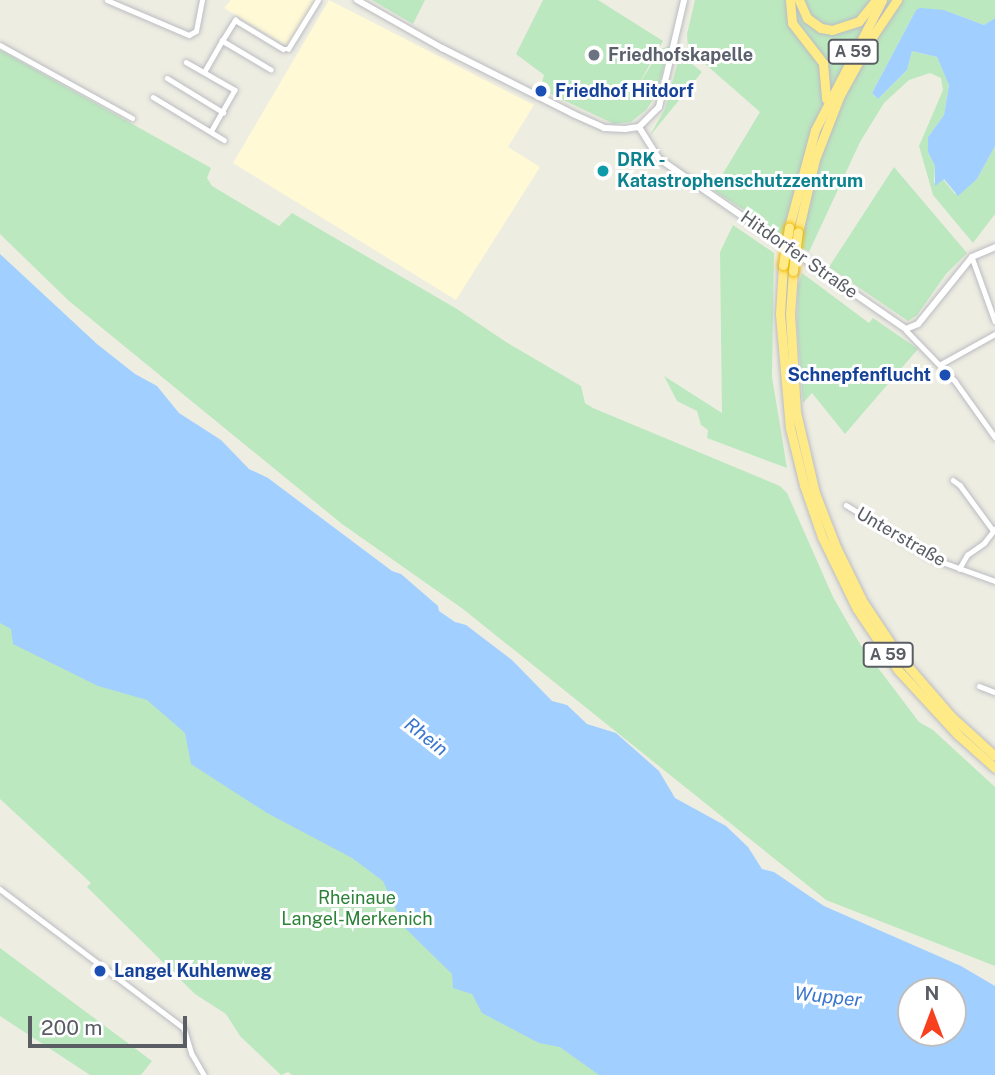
<!DOCTYPE html>
<meta charset="utf-8">
<style>
body{margin:0}
#map{position:relative;width:995px;height:1075px;overflow:hidden;background:#eeede2;font-family:"Public Sans",sans-serif}
div>[style]{position:absolute}
[style*='--x']{left:calc(var(--x)*1px);top:calc(var(--y)*1px);width:calc(var(--w)*1px);rotate:calc(var(--a)*1deg)}
.commercial>*{inset:0;background:#fff9d6}
.green>*{inset:0;background:#bce8bf}
.water>*{inset:0;background:#a1cfff}
.roads{filter:drop-shadow(0 0 2px #babcc2) drop-shadow(0 0 2px #babcc2)}
.minor>*{height:4.5px;margin:-2.25px;padding:0 2.25px;transform-origin:2.25px;border-radius:2.25px;background:#fff}
.tertiary>*{height:6px;margin:-3px;padding:0 3px;transform-origin:3px;border-radius:3px;background:#fff}
.motorway>*{height:9px;margin:-4.5px;padding:0 4.5px;transform-origin:4.5px;border-radius:4.5px;background:#ffea88}
.bridges{filter:drop-shadow(0 0 2px #f0b800) drop-shadow(0 0 2px #f0b800)}
.motorway-bridge>*{height:9px;margin:-4.5px;padding:0 4.5px;transform-origin:4.5px;border-radius:4.5px;background:#ffea88}
.dots>*{width:19px;height:19px;translate:-50% -50%;box-sizing:border-box;border:4px solid #fff;border-radius:50%}
span{translate:-50% -50%;white-space:nowrap;text-align:center;line-height:1.15;-webkit-text-stroke:6px #fff;paint-order:stroke}
.shield-label span{padding:2px 5px;background:#fff;border:2px solid;border-radius:5px;-webkit-text-stroke-width:0}
.shield-label{font-size:16px;color:#5a5e64;font-weight:700}
.worship-label{font-size:18px;color:#5b616d;font-weight:700}
.left{translate:0 -50%;text-align:left}
.transit-label{font-size:18px;color:#164399;font-weight:700}
.right{translate:-100% -50%;text-align:right}
.culture-label{font-size:18px;color:#0d838f;font-weight:700}
.street-label{font-size:18px;color:#5a5e64}
.park-label{font-size:18px;color:#2c8237}
.water-label{font-size:19px;color:#3976cd;font-style:italic}
.north{position:absolute;left:897px;top:977px;width:70px;height:70px;box-sizing:border-box;background:#fff;border:2px solid #bdbfc1;border-radius:50%;rotate:0deg;font-size:19px;font-weight:700;line-height:28px;text-align:center;color:#5a5e64}
.north::after{content:'';display:block;margin:auto;width:24px;height:32px;background:#f8401f;clip-path:polygon(50% 0,100% 100%,50% 72%,0 100%)}
.scale{position:absolute;left:28px;top:1016px;width:159px;height:32px;box-sizing:border-box;border:4px solid #5a5e64;border-top:0;padding-left:9px;font-size:21px;line-height:24px;white-space:nowrap;color:#5a5e64;-webkit-text-stroke:5px #fff;paint-order:stroke}
</style>
<div id="map">
<div class="commercial">
<div style="clip-path:polygon(231px 0,316px 0,287px 46px,224px 8px)"></div>
<div style="clip-path:polygon(329px 0,534px 105px,508px 147px,540px 167px,456px 300px,233px 163px)"></div>
</div>
<div class="green">
<div style="clip-path:polygon(372px 0,425px 0,413px 24px)"></div>
<div style="clip-path:polygon(543px 0,598px 0,663px 41px,636px 89px,661px 49px,669px 46px,657px 94px,646px 110px,631px 122px,614px 124px,540px 89px,544px 75px,516px 54px)"></div>
<div style="clip-path:polygon(695px 0,995px 0,995px 18px,984px 25px,944px 10px,916px 10px,872px 93px,878px 99px,907px 70px,912px 51px,937px 57px,949px 84px,944px 115px,928px 137px,928px 152px,935px 166px,934px 183px,943px 179px,955px 194px,977px 179px,995px 146px,995px 214px,973px 243px,933px 195px,919px 146px,943px 90px,941px 78px,930px 73px,909px 80px,884px 103px,860px 142px,809px 252px,713px 190px,760px 112px,688px 49px,687px 34px)"></div>
<div style="clip-path:polygon(0 50px,211px 168px,207px 178px,212px 186px,279px 226px,292px 213px,457px 309px,506px 342px,581px 386px,585px 403px,593px 408px,780px 486px,787px 493px,833px 597px,860px 644px,919px 722px,933px 730px,995px 787px,995px 966px,826px 900px,463px 609px,342px 524px,69px 301px,0 234px)"></div>
<div style="clip-path:polygon(680px 54px,702px 72px,649px 137px,665px 109px)"></div>
<div style="clip-path:polygon(894px 167px,967px 253px,946px 274px,917px 315px,908px 321px,829px 267px)"></div>
<div style="clip-path:polygon(733px 225px,774px 253px,772px 377px,787px 468px,707px 438px,708px 430px,701px 425px,697px 411px,677px 401px,664px 376px,722px 413px,720px 252px)"></div>
<div style="clip-path:polygon(802px 273px,869px 323px,873px 318px,918px 349px,845px 434px,812px 393px,803px 403px,797px 324px,798px 286px)"></div>
<div style="clip-path:polygon(0 424px,840px 1075px,292px 1075px,288px 1072px,281px 1075px,240px 1036px,226px 1014px,195px 994px,87px 887px,91px 883px,0 799px)"></div>
<div style="clip-path:polygon(0 948px,152px 1061px,141px 1075px,90px 1075px,0 1016px)"></div>
</div>
<div class="water">
<div style="clip-path:polygon(920px 8px,944px 10px,984px 25px,995px 18px,995px 146px,977px 179px,958px 196px,944px 179px,935px 186px,935px 166px,928px 152px,928px 137px,944px 115px,949px 85px,937px 57px,912px 51px,907px 70px,878px 99px,872px 93px,916px 10px)"></div>
<div style="clip-path:polygon(evenodd,0 254px,97px 344px,135px 374px,157px 386px,179px 413px,221px 440px,249px 469px,268px 478px,392px 571px,401px 574px,438px 606px,439px 611px,455px 622px,466px 625px,512px 660px,552px 701px,567px 705px,587px 724px,616px 733px,659px 771px,675px 798px,726px 826px,748px 847px,762px 869px,774px 872px,824px 906px,961px 966px,995px 986px,995px 1075px,599px 1075px,560px 1047px,539px 1043px,482px 1013px,472px 994px,453px 988px,452px 974px,404px 927px,383px 881px,352px 858px,267px 813px,191px 764px,185px 733px,147px 700px,98px 686px,13px 644px,11px 629px,0 623px,0 254px,911px 991px,953px 991px,953px 1033px,911px 1033px,911px 991px)"></div>
</div>
<div class="roads">
<div class="minor">
<div style="--x:107;--y:0;--w:89;--a:23.1"></div>
<div style="--x:189;--y:35;--w:8;--a:-30"></div>
<div style="--x:196;--y:31;--w:32;--a:-79"></div>
<div style="--x:0;--y:45;--w:151;--a:28.9"></div>
<div style="--x:186;--y:62;--w:56;--a:29.7"></div>
<div style="--x:235;--y:90;--w:48;--a:119.7"></div>
<div style="--x:271;--y:70;--w:57;--a:-149.4"></div>
<div style="--x:222;--y:41;--w:25;--a:-58"></div>
<div style="--x:235;--y:20;--w:56;--a:31.1"></div>
<div style="--x:283;--y:49;--w:5;--a:0"></div>
<div style="--x:288;--y:49;--w:57;--a:-58.5"></div>
<div style="--x:204;--y:72;--w:36;--a:-60"></div>
<div style="--x:167;--y:78;--w:66;--a:31.3"></div>
<div style="--x:153;--y:97;--w:83;--a:31.2"></div>
<div style="--x:972;--y:257;--w:68;--a:70.2"></div>
<div style="--x:906;--y:330;--w:71;--a:46.1"></div>
<div style="--x:955;--y:381;--w:69;--a:54.5"></div>
<div style="--x:941;--y:364;--w:62;--a:-29.1"></div>
<div style="--x:953;--y:480;--w:9;--a:36"></div>
<div style="--x:960;--y:485;--w:56;--a:53.7"></div>
<div style="--x:846;--y:505;--w:103;--a:31.5"></div>
<div style="--x:934;--y:559;--w:65;--a:19.8"></div>
<div style="--x:959;--y:569;--w:16;--a:-60"></div>
<div style="--x:967;--y:555;--w:21;--a:-35"></div>
<div style="--x:984;--y:543;--w:18;--a:-52"></div>
<div style="--x:979;--y:686;--w:17;--a:21"></div>
<div style="--x:0;--y:889;--w:231;--a:37.1"></div>
<div style="--x:184;--y:1028;--w:27;--a:73"></div>
<div style="--x:192;--y:1054;--w:24;--a:60"></div>
</div>
<div class="tertiary">
<div style="--x:357;--y:0;--w:98;--a:29.5"></div>
<div style="--x:442;--y:48;--w:147;--a:26.7"></div>
<div style="--x:573;--y:114;--w:34;--a:24"></div>
<div style="--x:604;--y:128;--w:21;--a:3"></div>
<div style="--x:625;--y:129;--w:14;--a:-8"></div>
<div style="--x:639;--y:127;--w:28;--a:-45"></div>
<div style="--x:659;--y:107;--w:110;--a:-76.8"></div>
<div style="--x:639;--y:127;--w:36;--a:58"></div>
<div style="--x:658;--y:158;--w:301;--a:34.6"></div>
<div style="--x:906;--y:329;--w:13;--a:-23"></div>
<div style="--x:918;--y:324;--w:86;--a:-51.1"></div>
<div style="--x:972;--y:257;--w:25;--a:-23"></div>
</div>
<div class="motorway">
<div style="--x:790;--y:0;--w:23;--a:85"></div>
<div style="--x:792;--y:23;--w:51;--a:52.2"></div>
<div style="--x:823;--y:63;--w:36;--a:85"></div>
<div style="--x:799;--y:0;--w:20;--a:66"></div>
<div style="--x:807;--y:18;--w:17;--a:36"></div>
<div style="--x:821;--y:28;--w:11;--a:10"></div>
<div style="--x:832;--y:30;--w:28;--a:-18"></div>
<div style="--x:859;--y:21;--w:27;--a:-51"></div>
<div style="--x:789;--y:227;--w:100;--a:-75"></div>
<div style="--x:815;--y:130;--w:146;--a:-62.7"></div>
<div style="--x:798;--y:232;--w:75;--a:-76.9"></div>
<div style="--x:815;--y:159;--w:69;--a:-68.7"></div>
<div style="--x:840;--y:95;--w:66;--a:-61.1"></div>
<div style="--x:872;--y:37;--w:45;--a:-56"></div>
<div style="--x:783;--y:265;--w:49;--a:93.5"></div>
<div style="--x:780;--y:314;--w:114;--a:85"></div>
<div style="--x:790;--y:428;--w:59;--a:76.2"></div>
<div style="--x:804;--y:485;--w:55;--a:70.9"></div>
<div style="--x:822;--y:537;--w:80;--a:64.1"></div>
<div style="--x:857;--y:609;--w:73;--a:56.1"></div>
<div style="--x:898;--y:670;--w:88;--a:47.3"></div>
<div style="--x:958;--y:735;--w:50;--a:41.7"></div>
<div style="--x:793;--y:271;--w:43;--a:94"></div>
<div style="--x:790;--y:314;--w:98;--a:86.5"></div>
<div style="--x:796;--y:412;--w:83;--a:76.8"></div>
<div style="--x:815;--y:493;--w:58;--a:68.7"></div>
<div style="--x:836;--y:547;--w:61;--a:63.9"></div>
<div style="--x:863;--y:602;--w:65;--a:56.3"></div>
<div style="--x:899;--y:656;--w:79;--a:49.1"></div>
<div style="--x:951;--y:716;--w:59;--a:42.3"></div>
</div>
</div>
<div class="bridges">
<div class="motorway-bridge">
<div style="--x:783;--y:265;--w:38;--a:-81"></div>
<div style="--x:793;--y:271;--w:39;--a:-83"></div>
</div>
</div>
<div class="dots">
<div style="left:594px;top:55px;background:#6b7280"></div>
<div style="left:541px;top:91px;background:#1a4fb4"></div>
<div style="left:603px;top:171px;background:#0f9aa8"></div>
<div style="left:945px;top:375px;background:#1a4fb4"></div>
<div style="left:100px;top:971px;background:#1a4fb4"></div>
</div>
<div class="shield-label">
<span style="left:853px;top:52px">A 59</span>
<span style="left:888px;top:655px">A 59</span>
</div>
<div class="worship-label">
<span class="left" style="left:608px;top:55px">Friedhofskapelle</span>
</div>
<div class="transit-label">
<span class="left" style="left:555px;top:91px">Friedhof Hitdorf</span>
<span class="right" style="left:931px;top:375px">Schnepfenflucht</span>
<span class="left" style="left:114px;top:971px">Langel Kuhlenweg</span>
</div>
<div class="culture-label">
<span class="left" style="left:617px;top:171px">DRK -<br>Katastrophenschutzzentrum</span>
</div>
<div class="street-label">
<span style="left:799px;top:255px;rotate:35deg">Hitdorfer Straße</span>
<span style="left:901px;top:537px;rotate:30deg">Unterstraße</span>
</div>
<div class="park-label">
<span style="left:357px;top:909px">Rheinaue<br>Langel-Merkenich</span>
</div>
<div class="water-label">
<span style="left:426px;top:737px;rotate:38deg">Rhein</span>
<span style="left:828px;top:997px;rotate:6deg">Wupper</span>
</div>
<div class="north">N</div>
<div class="scale">200 m</div>
</div>
